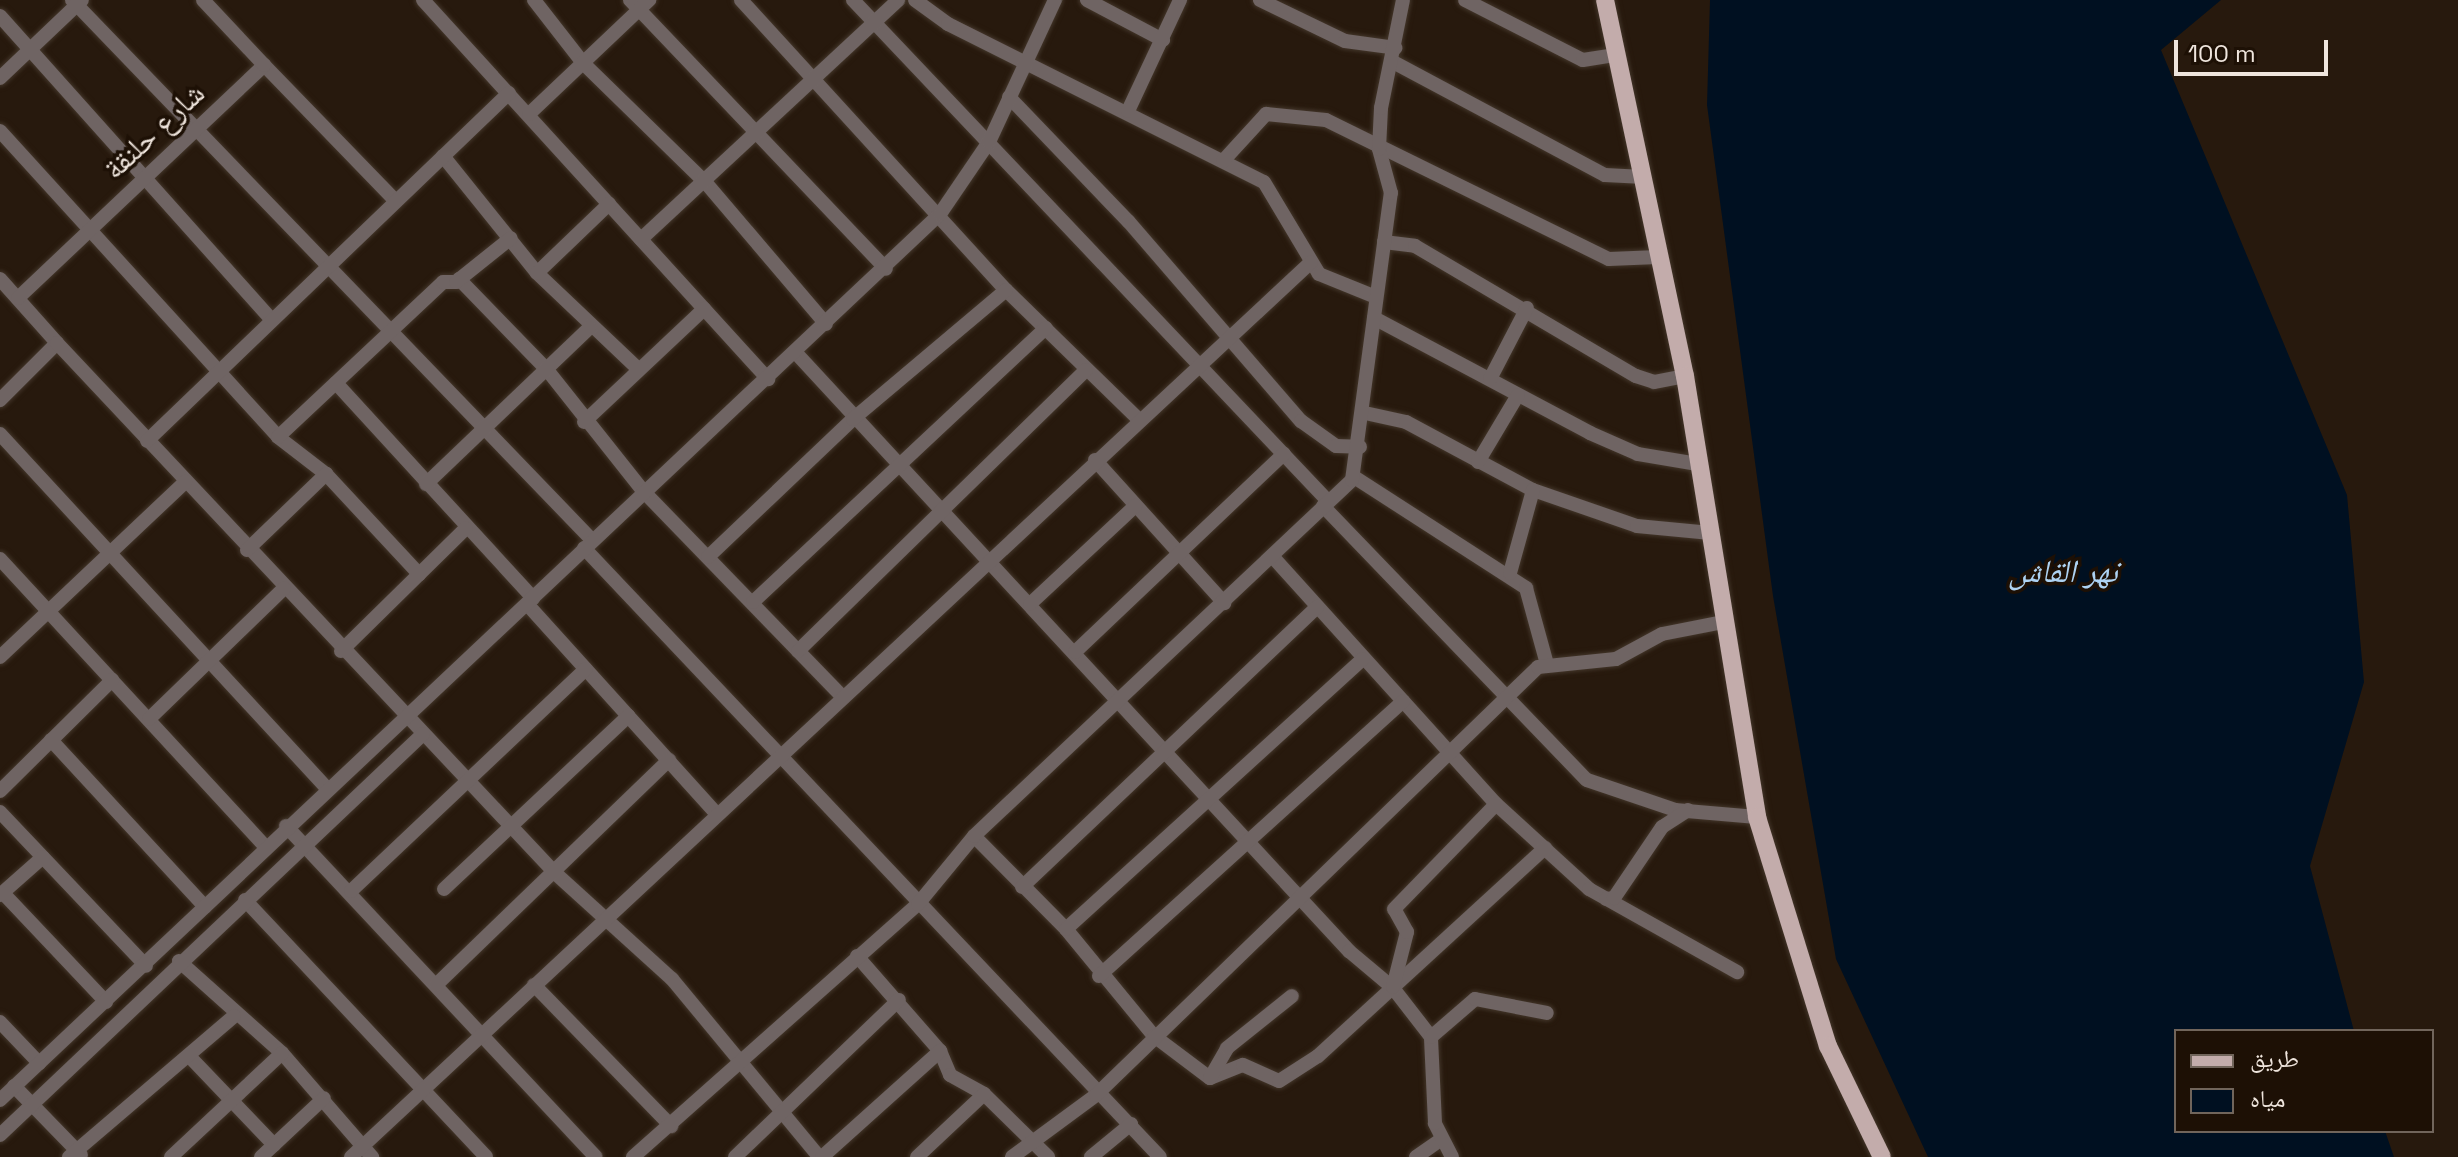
<!DOCTYPE html>
<meta charset="utf-8">
<style>
body{margin:0}
#map{position:relative;width:2458px;height:1157px;overflow:hidden;background:#27190d;font-family:"Space Grotesk","Noto Naskh Arabic",sans-serif}
div>[style]{position:absolute}
[style*='--x']{left:calc(var(--x)*1px);top:calc(var(--y)*1px);width:calc(var(--w)*1px);rotate:calc(var(--a)*1deg)}
.water>*{inset:0;background:#001021}
.roads{filter:drop-shadow(0 0 2px #43362a) drop-shadow(0 0 2px #43362a)}
.minor>*{height:14px;margin:-7px;padding:0 7px;transform-origin:7px;border-radius:7px;background:#6f6463}
.major>*{height:18px;margin:-9px;padding:0 9px;transform-origin:9px;border-radius:9px;background:#c3acab}
span{translate:-50% -50%;white-space:nowrap;text-align:center;line-height:1.15;-webkit-text-stroke:7px #1d1005;paint-order:stroke}
.street-label{font-size:30px;color:#efe5dd}
.water-label{font-size:32px;color:#add2f2;font-style:italic}
.legend{position:absolute;left:2174px;top:1029px;width:260px;height:104px;box-sizing:border-box;background:#1d1005;border:2px solid #71655b;margin:0;padding:10px 14px;list-style:none;font-size:24px;color:#efe5dd}
.legend li{display:flex;align-items:center;gap:16px;height:40px}
.legend b{width:40px;border:2px solid #71655b}
.scale{position:absolute;left:2174px;top:40px;width:154px;height:36px;box-sizing:border-box;border:4px solid #efe5dd;border-top:0;padding-left:10px;font-size:24px;line-height:28px;white-space:nowrap;color:#efe5dd;-webkit-text-stroke:6px #1d1005;paint-order:stroke}
</style>
<div id="map">
<div class="water">
<div style="clip-path:polygon(1710px 0,2221px 0,2161px 50px,2347px 495px,2364px 682px,2310px 866px,2354px 1031px,2176px 1031px,2176px 1131px,2385px 1131px,2394px 1157px,1928px 1157px,1836px 959px,1773px 596px,1707px 105px)"></div>
</div>
<div class="roads">
<div class="minor">
<div style="--x:72;--y:0;--w:750;--a:46.08"></div>
<div style="--x:423;--y:0;--w:513;--a:47.69"></div>
<div style="--x:534;--y:0;--w:80;--a:52.1"></div>
<div style="--x:583;--y:63;--w:172;--a:44.3"></div>
<div style="--x:706;--y:183;--w:185;--a:49.6"></div>
<div style="--x:630;--y:0;--w:371;--a:46.4"></div>
<div style="--x:741;--y:0;--w:393;--a:47.6"></div>
<div style="--x:1006;--y:290;--w:183;--a:44.3"></div>
<div style="--x:853;--y:0;--w:690;--a:46.53"></div>
<div style="--x:915;--y:0;--w:41;--a:36"></div>
<div style="--x:948;--y:24;--w:353;--a:26.6"></div>
<div style="--x:1264;--y:182;--w:107;--a:59.1"></div>
<div style="--x:1319;--y:274;--w:61;--a:22"></div>
<div style="--x:1087;--y:0;--w:86;--a:27.8"></div>
<div style="--x:1260;--y:0;--w:94;--a:25.8"></div>
<div style="--x:1345;--y:41;--w:51;--a:7.8"></div>
<div style="--x:1465;--y:0;--w:132;--a:27"></div>
<div style="--x:1583;--y:60;--w:33;--a:-9"></div>
<div style="--x:0;--y:16;--w:407;--a:48.2"></div>
<div style="--x:1395;--y:63;--w:238;--a:28.1"></div>
<div style="--x:1605;--y:175;--w:34;--a:3"></div>
<div style="--x:264;--y:65;--w:187;--a:45.9"></div>
<div style="--x:0;--y:78;--w:113;--a:-43.6"></div>
<div style="--x:1009;--y:97;--w:173;--a:46.2"></div>
<div style="--x:1129;--y:222;--w:263;--a:49.2"></div>
<div style="--x:1301;--y:421;--w:43;--a:35.5"></div>
<div style="--x:1336;--y:446;--w:24;--a:2"></div>
<div style="--x:1128;--y:111;--w:123;--a:-64.9"></div>
<div style="--x:529;--y:114;--w:166;--a:-43.5"></div>
<div style="--x:0;--y:131;--w:413;--a:47.7"></div>
<div style="--x:278;--y:437;--w:61;--a:37.6"></div>
<div style="--x:326;--y:474;--w:137;--a:47.1"></div>
<div style="--x:443;--y:156;--w:150;--a:51.2"></div>
<div style="--x:537;--y:273;--w:139;--a:43.5"></div>
<div style="--x:1223;--y:161;--w:64;--a:-47.5"></div>
<div style="--x:1266;--y:114;--w:60;--a:5.7"></div>
<div style="--x:1326;--y:120;--w:315;--a:26.2"></div>
<div style="--x:1609;--y:259;--w:49;--a:-2.3"></div>
<div style="--x:641;--y:239;--w:351;--a:-42.9"></div>
<div style="--x:1384;--y:242;--w:31;--a:7"></div>
<div style="--x:1415;--y:246;--w:256;--a:30.5"></div>
<div style="--x:1636;--y:376;--w:19;--a:18"></div>
<div style="--x:1654;--y:382;--w:32;--a:-11"></div>
<div style="--x:537;--y:273;--w:100;--a:-43.8"></div>
<div style="--x:0;--y:279;--w:86;--a:48.3"></div>
<div style="--x:57;--y:343;--w:81;--a:135"></div>
<div style="--x:459;--y:279;--w:128;--a:45.9"></div>
<div style="--x:548;--y:371;--w:154;--a:51.6"></div>
<div style="--x:644;--y:492;--w:286;--a:45.9"></div>
<div style="--x:18;--y:298;--w:339;--a:-43.4"></div>
<div style="--x:264;--y:65;--w:89;--a:-133.2"></div>
<div style="--x:1374;--y:318;--w:245;--a:28"></div>
<div style="--x:1590;--y:433;--w:52;--a:23.6"></div>
<div style="--x:1638;--y:454;--w:61;--a:9.5"></div>
<div style="--x:57;--y:343;--w:727;--a:46.78"></div>
<div style="--x:555;--y:873;--w:158;--a:42.2"></div>
<div style="--x:672;--y:979;--w:231;--a:50.4"></div>
<div style="--x:796;--y:353;--w:815;--a:47.24"></div>
<div style="--x:1349;--y:951;--w:57;--a:40.1"></div>
<div style="--x:1393;--y:988;--w:62;--a:52.2"></div>
<div style="--x:1490;--y:379;--w:80;--a:-62.5"></div>
<div style="--x:336;--y:383;--w:292;--a:47.5"></div>
<div style="--x:1365;--y:413;--w:42;--a:12.4"></div>
<div style="--x:1406;--y:422;--w:144;--a:28.2"></div>
<div style="--x:1533;--y:490;--w:110;--a:19.1"></div>
<div style="--x:1637;--y:526;--w:74;--a:5.4"></div>
<div style="--x:584;--y:422;--w:165;--a:-43.3"></div>
<div style="--x:0;--y:434;--w:481;--a:47.3"></div>
<div style="--x:278;--y:437;--w:226;--a:-43.2"></div>
<div style="--x:443;--y:282;--w:13;--a:0"></div>
<div style="--x:456;--y:282;--w:70;--a:-38.7"></div>
<div style="--x:147;--y:441;--w:502;--a:-43.87"></div>
<div style="--x:1095;--y:460;--w:193;--a:47.9"></div>
<div style="--x:1478;--y:462;--w:78;--a:-59.2"></div>
<div style="--x:1354;--y:477;--w:205;--a:32.8"></div>
<div style="--x:1526;--y:588;--w:79;--a:74.6"></div>
<div style="--x:426;--y:484;--w:226;--a:-43.7"></div>
<div style="--x:1323;--y:506;--w:380;--a:46.1"></div>
<div style="--x:1587;--y:780;--w:93;--a:18.8"></div>
<div style="--x:1675;--y:810;--w:82;--a:4.9"></div>
<div style="--x:584;--y:548;--w:838;--a:46.6"></div>
<div style="--x:247;--y:550;--w:110;--a:-43.9"></div>
<div style="--x:1272;--y:556;--w:334;--a:47.9"></div>
<div style="--x:1496;--y:804;--w:126;--a:42.4"></div>
<div style="--x:1589;--y:889;--w:170;--a:29.3"></div>
<div style="--x:708;--y:557;--w:200;--a:-43.6"></div>
<div style="--x:853;--y:419;--w:200;--a:-40.1"></div>
<div style="--x:0;--y:559;--w:389;--a:47.3"></div>
<div style="--x:1510;--y:573;--w:86;--a:-74.5"></div>
<div style="--x:753;--y:602;--w:401;--a:-43.1"></div>
<div style="--x:527;--y:604;--w:282;--a:47.9"></div>
<div style="--x:1030;--y:604;--w:144;--a:-43"></div>
<div style="--x:341;--y:651;--w:175;--a:-44.5"></div>
<div style="--x:798;--y:651;--w:402;--a:-44.3"></div>
<div style="--x:1075;--y:652;--w:288;--a:-43.5"></div>
<div style="--x:0;--y:657;--w:255;--a:-43.4"></div>
<div style="--x:149;--y:719;--w:188;--a:-44.1"></div>
<div style="--x:51;--y:740;--w:227;--a:47.3"></div>
<div style="--x:0;--y:791;--w:158;--a:-44.7"></div>
<div style="--x:0;--y:812;--w:212;--a:46.5"></div>
<div style="--x:286;--y:826;--w:453;--a:46.9"></div>
<div style="--x:974;--y:836;--w:131;--a:45.3"></div>
<div style="--x:1066;--y:929;--w:139;--a:50.6"></div>
<div style="--x:1154;--y:1036;--w:70;--a:36.9"></div>
<div style="--x:1210;--y:1078;--w:35;--a:-22"></div>
<div style="--x:1243;--y:1065;--w:39;--a:24"></div>
<div style="--x:1279;--y:1081;--w:46;--a:-32.7"></div>
<div style="--x:1318;--y:1056;--w:308;--a:-42.5"></div>
<div style="--x:1022;--y:887;--w:407;--a:-43.5"></div>
<div style="--x:444;--y:889;--w:253;--a:-43.2"></div>
<div style="--x:351;--y:891;--w:323;--a:-43.4"></div>
<div style="--x:3;--y:893;--w:150;--a:46.6"></div>
<div style="--x:0;--y:895;--w:57;--a:-41.5"></div>
<div style="--x:1606;--y:899;--w:8;--a:-7"></div>
<div style="--x:1614;--y:898;--w:86;--a:-55.9"></div>
<div style="--x:1662;--y:827;--w:31;--a:-33"></div>
<div style="--x:245;--y:900;--w:352;--a:46.8"></div>
<div style="--x:1066;--y:929;--w:401;--a:-42.3"></div>
<div style="--x:857;--y:956;--w:126;--a:48.9"></div>
<div style="--x:940;--y:1051;--w:26;--a:67"></div>
<div style="--x:950;--y:1075;--w:39;--a:29"></div>
<div style="--x:984;--y:1094;--w:90;--a:44.5"></div>
<div style="--x:179;--y:961;--w:138;--a:41.8"></div>
<div style="--x:282;--y:1053;--w:138;--a:49.1"></div>
<div style="--x:1099;--y:976;--w:410;--a:-42.1"></div>
<div style="--x:436;--y:985;--w:324;--a:-44"></div>
<div style="--x:534;--y:985;--w:197;--a:45.8"></div>
<div style="--x:1393;--y:987;--w:57;--a:-75.7"></div>
<div style="--x:1407;--y:932;--w:26;--a:-119"></div>
<div style="--x:1394;--y:909;--w:146;--a:-45.8"></div>
<div style="--x:0;--y:1022;--w:57;--a:46.4"></div>
<div style="--x:189;--y:1056;--w:123;--a:46.3"></div>
<div style="--x:1210;--y:1078;--w:34;--a:-60"></div>
<div style="--x:1227;--y:1048;--w:83;--a:-38.7"></div>
<div style="--x:14;--y:1086;--w:96;--a:45.8"></div>
<div style="--x:0;--y:1100;--w:1292;--a:-43.31"></div>
<div style="--x:940;--y:214;--w:87;--a:-55.8"></div>
<div style="--x:989;--y:142;--w:157;--a:-65.1"></div>
<div style="--x:0;--y:1135;--w:583;--a:-43.47"></div>
<div style="--x:69;--y:1157;--w:217;--a:-40.5"></div>
<div style="--x:171;--y:1157;--w:152;--a:-43.1"></div>
<div style="--x:261;--y:1157;--w:86;--a:-43.1"></div>
<div style="--x:351;--y:1157;--w:1312;--a:-42.99"></div>
<div style="--x:633;--y:1157;--w:381;--a:-41.6"></div>
<div style="--x:918;--y:904;--w:88;--a:-50.5"></div>
<div style="--x:974;--y:836;--w:519;--a:-43.28"></div>
<div style="--x:1352;--y:480;--w:290;--a:-82.3"></div>
<div style="--x:1391;--y:193;--w:46;--a:-105.3"></div>
<div style="--x:1379;--y:149;--w:41;--a:-87.2"></div>
<div style="--x:1381;--y:108;--w:110;--a:-78.5"></div>
<div style="--x:735;--y:1157;--w:227;--a:-43.8"></div>
<div style="--x:822;--y:1157;--w:159;--a:-41.9"></div>
<div style="--x:917;--y:1157;--w:92;--a:-43.2"></div>
<div style="--x:1012;--y:1157;--w:104;--a:-36.4"></div>
<div style="--x:1096;--y:1095;--w:615;--a:-44.08"></div>
<div style="--x:1538;--y:667;--w:78;--a:-5.9"></div>
<div style="--x:1616;--y:659;--w:52;--a:-28.5"></div>
<div style="--x:1662;--y:634;--w:63;--a:-11"></div>
<div style="--x:1091;--y:1157;--w:52;--a:-39.5"></div>
<div style="--x:1416;--y:1157;--w:29;--a:-35"></div>
<div style="--x:1452;--y:1157;--w:38;--a:-117"></div>
<div style="--x:1435;--y:1123;--w:86;--a:-92.7"></div>
<div style="--x:1431;--y:1037;--w:58;--a:-40.8"></div>
<div style="--x:1475;--y:999;--w:73;--a:11"></div>
</div>
<div class="major">
<div style="--x:1605;--y:0;--w:384;--a:78"></div>
<div style="--x:1685;--y:376;--w:447;--a:80.7"></div>
<div style="--x:1757;--y:817;--w:240;--a:72.8"></div>
<div style="--x:1828;--y:1046;--w:123;--a:64.1"></div>
</div>
</div>
<div class="street-label">
<span style="left:154px;top:131px;rotate:-43deg">شارع حلنقة</span>
</div>
<div class="water-label">
<span style="left:2063px;top:571px">نهر القاش</span>
</div>
<ul class="legend">
<li><b style="height:10px;background:#c3acab"></b>طريق</li>
<li><b style="height:22px;background:#001021"></b>مياه</li>
</ul>
<div class="scale">100 m</div>
</div>
